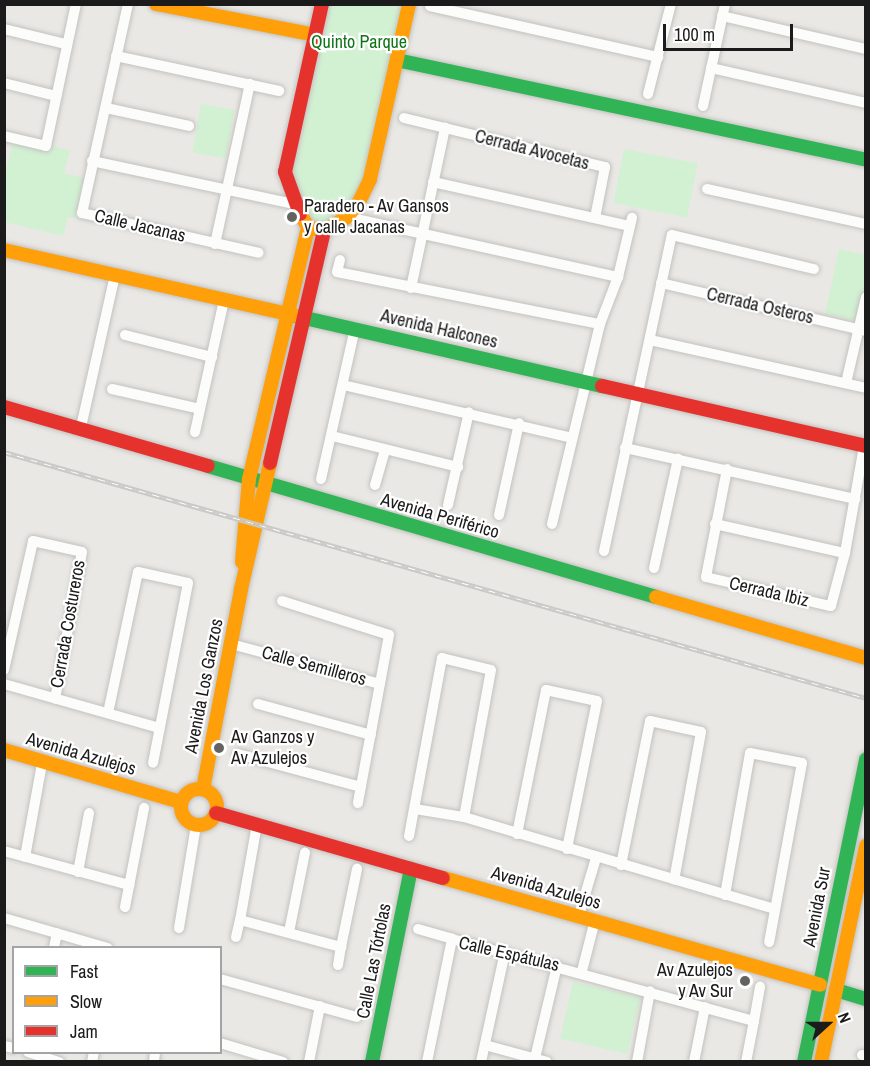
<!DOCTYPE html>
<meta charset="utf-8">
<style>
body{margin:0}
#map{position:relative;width:870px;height:1066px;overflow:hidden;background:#eae8e4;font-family:"Archivo Narrow",sans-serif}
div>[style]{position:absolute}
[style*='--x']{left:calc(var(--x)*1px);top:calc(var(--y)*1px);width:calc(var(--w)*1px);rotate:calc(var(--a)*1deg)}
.park>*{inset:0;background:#d2f0d2;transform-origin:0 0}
.roads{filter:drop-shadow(0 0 2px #c2c2c0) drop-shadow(0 0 2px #c2c2c0)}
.street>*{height:10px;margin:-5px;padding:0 5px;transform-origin:5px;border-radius:5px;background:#fcfcfb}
.fast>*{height:14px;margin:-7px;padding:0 7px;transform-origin:7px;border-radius:7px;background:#30b455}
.slow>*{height:14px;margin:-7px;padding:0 7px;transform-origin:7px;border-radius:7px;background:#ff9f0a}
.slow>.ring{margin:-7px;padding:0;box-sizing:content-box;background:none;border:14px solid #ff9f0a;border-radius:50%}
.jam>*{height:14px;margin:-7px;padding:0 7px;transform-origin:7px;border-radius:7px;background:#e5322d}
.rail>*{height:4.5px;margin-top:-2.25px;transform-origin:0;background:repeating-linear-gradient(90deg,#fff 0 7px,#c9c9c8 0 14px);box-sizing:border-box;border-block:2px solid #c9c9c8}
.dots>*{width:16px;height:16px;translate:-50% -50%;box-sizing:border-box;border:3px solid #fff;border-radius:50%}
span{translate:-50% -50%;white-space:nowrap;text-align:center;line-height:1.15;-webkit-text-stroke:4.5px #fff;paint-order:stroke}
.park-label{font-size:18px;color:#0f7417}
.street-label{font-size:18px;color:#1b1b1b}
.poi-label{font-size:18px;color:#1b1b1b}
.left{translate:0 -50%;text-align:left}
.right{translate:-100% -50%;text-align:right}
.frame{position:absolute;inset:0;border:6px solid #1b1b1b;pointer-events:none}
.legend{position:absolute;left:12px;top:946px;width:210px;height:108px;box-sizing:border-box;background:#fff;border:2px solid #a4a4a4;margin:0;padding:8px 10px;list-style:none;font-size:18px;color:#1b1b1b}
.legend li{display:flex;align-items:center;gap:12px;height:30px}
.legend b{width:30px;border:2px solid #a4a4a4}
.north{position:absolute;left:798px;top:994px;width:60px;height:60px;-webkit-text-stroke:4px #fff;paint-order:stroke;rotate:69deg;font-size:16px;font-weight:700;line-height:24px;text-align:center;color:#1b1b1b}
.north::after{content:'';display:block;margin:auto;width:21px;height:27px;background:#1b1b1b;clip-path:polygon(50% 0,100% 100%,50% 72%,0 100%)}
.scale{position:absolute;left:663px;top:24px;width:130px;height:27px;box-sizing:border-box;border:3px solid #1b1b1b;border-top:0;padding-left:8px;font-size:18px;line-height:21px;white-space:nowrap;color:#1b1b1b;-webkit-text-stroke:4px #fff;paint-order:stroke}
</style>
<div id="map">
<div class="park">
<div style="clip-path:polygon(330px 5px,405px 5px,365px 176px,356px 195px,328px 222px,315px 222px,307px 214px,293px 173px)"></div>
<div style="left:201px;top:104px;width:34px;height:49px;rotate:10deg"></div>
<div style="clip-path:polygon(12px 144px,51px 152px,53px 146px,70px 150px,64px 173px,84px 178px,75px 218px,68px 217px,63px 236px,5px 222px,5px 176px)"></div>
<div style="left:624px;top:149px;width:75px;height:55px;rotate:11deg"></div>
<div style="clip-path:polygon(839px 249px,865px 255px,865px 293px,859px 321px,825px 314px)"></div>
<div style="left:573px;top:982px;width:69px;height:58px;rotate:13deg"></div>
</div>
<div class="roads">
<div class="street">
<div style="--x:128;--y:4;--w:214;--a:102.4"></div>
<div style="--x:82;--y:213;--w:181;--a:12.7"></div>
<div style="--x:430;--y:6;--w:234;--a:12.6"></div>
<div style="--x:722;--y:16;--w:148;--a:12.9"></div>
<div style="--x:4;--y:29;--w:63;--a:13.8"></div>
<div style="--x:116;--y:56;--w:167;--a:12.1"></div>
<div style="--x:711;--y:68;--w:159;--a:12.7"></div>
<div style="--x:4;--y:83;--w:54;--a:14"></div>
<div style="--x:648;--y:94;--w:93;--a:-75.7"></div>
<div style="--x:703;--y:106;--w:104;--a:-77.8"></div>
<div style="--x:106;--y:108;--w:85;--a:12.2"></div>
<div style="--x:404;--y:118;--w:207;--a:13.7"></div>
<div style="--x:605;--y:167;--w:52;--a:101.1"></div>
<div style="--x:4;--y:136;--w:43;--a:13.4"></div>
<div style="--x:46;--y:146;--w:145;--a:-78.1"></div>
<div style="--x:92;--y:161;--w:207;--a:12"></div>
<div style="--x:433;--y:182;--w:202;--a:12.6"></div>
<div style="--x:707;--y:189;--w:163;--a:12.4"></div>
<div style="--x:347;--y:217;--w:278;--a:12.5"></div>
<div style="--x:215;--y:244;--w:164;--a:-77.7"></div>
<div style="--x:340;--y:260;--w:12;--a:104"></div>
<div style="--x:337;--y:272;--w:268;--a:11.2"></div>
<div style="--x:661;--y:283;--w:211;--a:13.2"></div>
<div style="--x:411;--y:288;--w:164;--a:-78"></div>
<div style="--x:125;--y:335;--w:90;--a:14.2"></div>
<div style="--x:650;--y:340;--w:221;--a:12.5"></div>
<div style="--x:846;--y:383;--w:88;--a:-76.9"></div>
<div style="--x:343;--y:385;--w:235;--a:13"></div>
<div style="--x:112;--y:389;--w:90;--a:12.8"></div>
<div style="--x:81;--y:427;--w:156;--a:-77.4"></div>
<div style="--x:195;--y:432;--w:135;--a:-77.6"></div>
<div style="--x:332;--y:436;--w:130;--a:13.8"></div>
<div style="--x:625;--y:448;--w:236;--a:12.5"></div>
<div style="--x:727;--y:469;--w:110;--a:101"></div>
<div style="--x:706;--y:577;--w:128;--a:13.1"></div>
<div style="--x:831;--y:606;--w:55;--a:-75.2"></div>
<div style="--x:845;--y:553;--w:109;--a:-79.9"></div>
<div style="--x:321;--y:479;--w:155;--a:-77.3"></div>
<div style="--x:375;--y:485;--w:37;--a:-74"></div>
<div style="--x:448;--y:505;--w:95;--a:-77.3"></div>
<div style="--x:499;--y:515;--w:94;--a:-77.7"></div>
<div style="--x:552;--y:524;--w:206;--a:-76.5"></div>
<div style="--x:600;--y:324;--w:50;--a:-69"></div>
<div style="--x:618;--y:277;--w:61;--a:-76.7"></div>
<div style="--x:715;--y:524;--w:133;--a:12.6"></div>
<div style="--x:604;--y:551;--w:323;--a:-77.9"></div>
<div style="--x:672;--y:235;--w:146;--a:13.5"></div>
<div style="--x:654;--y:568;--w:112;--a:-77.6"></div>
<div style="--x:282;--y:601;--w:112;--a:17.6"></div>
<div style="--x:389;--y:635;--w:171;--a:100.5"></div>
<div style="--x:231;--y:644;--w:154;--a:15"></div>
<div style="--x:4;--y:670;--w:132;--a:-77.3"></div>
<div style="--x:33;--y:541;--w:50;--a:12.7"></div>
<div style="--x:82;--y:552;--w:149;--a:100.4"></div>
<div style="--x:4;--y:684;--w:161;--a:15.8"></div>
<div style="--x:258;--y:704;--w:117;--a:15.3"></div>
<div style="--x:108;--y:713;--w:144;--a:-78"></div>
<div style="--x:138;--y:572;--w:51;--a:12.4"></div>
<div style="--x:188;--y:583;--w:183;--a:101"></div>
<div style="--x:238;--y:754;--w:127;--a:15"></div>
<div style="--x:415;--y:809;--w:50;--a:9.3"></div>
<div style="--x:464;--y:817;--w:324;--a:16.5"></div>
<div style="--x:257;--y:824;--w:97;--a:100"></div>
<div style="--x:240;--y:920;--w:105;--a:15"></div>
<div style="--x:341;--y:947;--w:80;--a:-78.4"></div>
<div style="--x:517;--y:834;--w:147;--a:-78.6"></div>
<div style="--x:546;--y:690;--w:52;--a:12.2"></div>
<div style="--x:597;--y:701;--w:151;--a:101.5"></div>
<div style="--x:409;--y:836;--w:181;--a:-79.5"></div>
<div style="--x:442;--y:658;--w:50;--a:13.8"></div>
<div style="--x:491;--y:670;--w:149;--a:100.4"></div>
<div style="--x:4;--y:851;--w:130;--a:15.2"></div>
<div style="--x:25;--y:857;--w:96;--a:-79.7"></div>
<div style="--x:621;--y:865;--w:147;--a:-78.6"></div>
<div style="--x:650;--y:721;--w:52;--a:12.2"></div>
<div style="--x:701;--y:732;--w:150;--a:100.3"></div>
<div style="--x:78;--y:872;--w:60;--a:-79.4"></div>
<div style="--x:725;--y:895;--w:144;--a:-80"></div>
<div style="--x:750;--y:753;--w:53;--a:10.9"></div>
<div style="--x:802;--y:763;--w:182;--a:100.4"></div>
<div style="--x:125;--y:907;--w:101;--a:-79.1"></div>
<div style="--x:579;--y:915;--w:59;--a:-73.4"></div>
<div style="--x:4;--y:918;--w:108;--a:16.1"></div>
<div style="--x:179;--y:928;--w:104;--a:-80.6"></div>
<div style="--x:418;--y:929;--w:35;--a:16"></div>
<div style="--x:289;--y:932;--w:81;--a:-78.6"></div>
<div style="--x:236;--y:937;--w:17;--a:-77"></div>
<div style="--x:54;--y:948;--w:15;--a:-79"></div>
<div style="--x:338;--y:965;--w:18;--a:-81"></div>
<div style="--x:582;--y:971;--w:53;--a:-75.7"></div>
<div style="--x:220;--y:979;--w:142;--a:15.5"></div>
<div style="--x:754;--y:1021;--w:35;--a:-80"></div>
<div style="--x:220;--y:1043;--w:66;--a:16.8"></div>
<div style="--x:485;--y:1045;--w:64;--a:15.3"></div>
<div style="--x:4;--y:1046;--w:10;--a:11"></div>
<div style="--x:28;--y:1052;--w:33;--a:18"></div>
<div style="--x:862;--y:1055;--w:4;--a:14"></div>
<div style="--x:535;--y:1058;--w:95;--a:-76.6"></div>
<div style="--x:92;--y:1062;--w:10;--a:-79"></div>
<div style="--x:154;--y:1062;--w:10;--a:-84"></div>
<div style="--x:309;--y:1062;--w:57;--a:-78.9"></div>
<div style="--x:427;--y:1062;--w:126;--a:-78.5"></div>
<div style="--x:452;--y:939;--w:313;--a:15.2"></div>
<div style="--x:754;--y:1021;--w:42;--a:101"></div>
<div style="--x:481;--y:1062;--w:113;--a:-77.7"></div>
<div style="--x:637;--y:1062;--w:72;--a:-79.6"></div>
<div style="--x:694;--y:1062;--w:56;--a:-78.7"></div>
</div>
<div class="fast">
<div style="--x:397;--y:60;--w:480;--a:12"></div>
<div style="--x:296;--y:316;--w:314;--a:12.9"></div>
<div style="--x:208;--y:466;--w:467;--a:16.3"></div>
<div style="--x:836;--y:990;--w:31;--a:17"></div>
<div style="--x:372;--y:1062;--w:197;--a:-78.6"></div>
<div style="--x:804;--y:1062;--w:309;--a:-78.4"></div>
</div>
<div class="slow">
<div style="--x:156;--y:4;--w:162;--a:11"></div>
<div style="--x:300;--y:214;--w:15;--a:58"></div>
<div style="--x:308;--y:227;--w:16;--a:14"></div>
<div style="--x:324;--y:231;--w:27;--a:-31"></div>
<div style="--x:347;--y:217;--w:19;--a:-51"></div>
<div style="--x:359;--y:202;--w:25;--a:-64"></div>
<div style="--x:370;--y:179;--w:179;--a:-77.4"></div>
<div style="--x:4;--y:250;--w:299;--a:12.7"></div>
<div style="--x:242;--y:562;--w:83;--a:-85.2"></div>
<div style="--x:249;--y:479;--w:259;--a:-76.8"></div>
<div style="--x:656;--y:597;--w:219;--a:16.2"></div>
<div style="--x:4;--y:750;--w:184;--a:16.4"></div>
<div style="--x:203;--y:789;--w:204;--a:-79.2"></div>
<div style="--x:241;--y:589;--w:129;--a:-77"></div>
<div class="ring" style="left:181px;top:789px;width:22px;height:22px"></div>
<div style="--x:443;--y:878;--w:392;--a:15.8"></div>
<div style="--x:821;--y:1062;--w:221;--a:-78.2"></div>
</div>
<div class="jam">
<div style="--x:300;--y:214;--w:45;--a:-109.7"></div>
<div style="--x:285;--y:172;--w:172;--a:-77.6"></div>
<div style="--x:602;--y:386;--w:271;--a:12.8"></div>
<div style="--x:4;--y:407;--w:212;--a:16.1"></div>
<div style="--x:270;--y:463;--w:238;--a:-76.9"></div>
<div style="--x:216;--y:813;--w:236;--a:16"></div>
</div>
</div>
<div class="rail">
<div style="--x:4;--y:452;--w:896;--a:15.93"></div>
</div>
<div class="dots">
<div style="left:292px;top:217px;background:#636361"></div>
<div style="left:219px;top:748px;background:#636361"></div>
<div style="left:745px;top:981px;background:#636361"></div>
</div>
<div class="park-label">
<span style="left:359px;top:42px">Quinto Parque</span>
</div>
<div class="street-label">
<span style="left:532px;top:150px;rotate:14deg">Cerrada Avocetas</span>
<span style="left:140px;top:226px;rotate:13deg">Calle Jacanas</span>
<span style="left:760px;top:306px;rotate:13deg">Cerrada Osteros</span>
<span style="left:439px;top:329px;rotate:13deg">Avenida Halcones</span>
<span style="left:440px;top:516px;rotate:16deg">Avenida Periférico</span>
<span style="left:769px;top:592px;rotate:13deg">Cerrada Ibiz</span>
<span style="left:68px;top:624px;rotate:-80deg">Cerrada Costureros</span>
<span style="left:314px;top:666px;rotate:15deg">Calle Semilleros</span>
<span style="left:204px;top:686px;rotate:-79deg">Avenida Los Ganzos</span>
<span style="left:81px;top:754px;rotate:16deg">Avenida Azulejos</span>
<span style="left:546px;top:888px;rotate:16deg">Avenida Azulejos</span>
<span style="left:817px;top:907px;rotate:-79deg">Avenida Sur</span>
<span style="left:509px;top:954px;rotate:13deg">Calle Espátulas</span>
<span style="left:374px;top:961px;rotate:-79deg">Calle Las Tórtolas</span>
</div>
<div class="poi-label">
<span class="left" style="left:304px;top:217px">Paradero - Av Gansos<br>y calle Jacanas</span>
<span class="left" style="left:231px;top:748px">Av Ganzos y<br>Av Azulejos</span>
<span class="right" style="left:733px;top:981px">Av Azulejos<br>y Av Sur</span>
</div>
<div class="frame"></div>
<ul class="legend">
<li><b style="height:8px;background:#30b455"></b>Fast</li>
<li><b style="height:8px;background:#ff9f0a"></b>Slow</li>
<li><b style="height:8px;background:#e5322d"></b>Jam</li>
</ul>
<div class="north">N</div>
<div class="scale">100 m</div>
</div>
